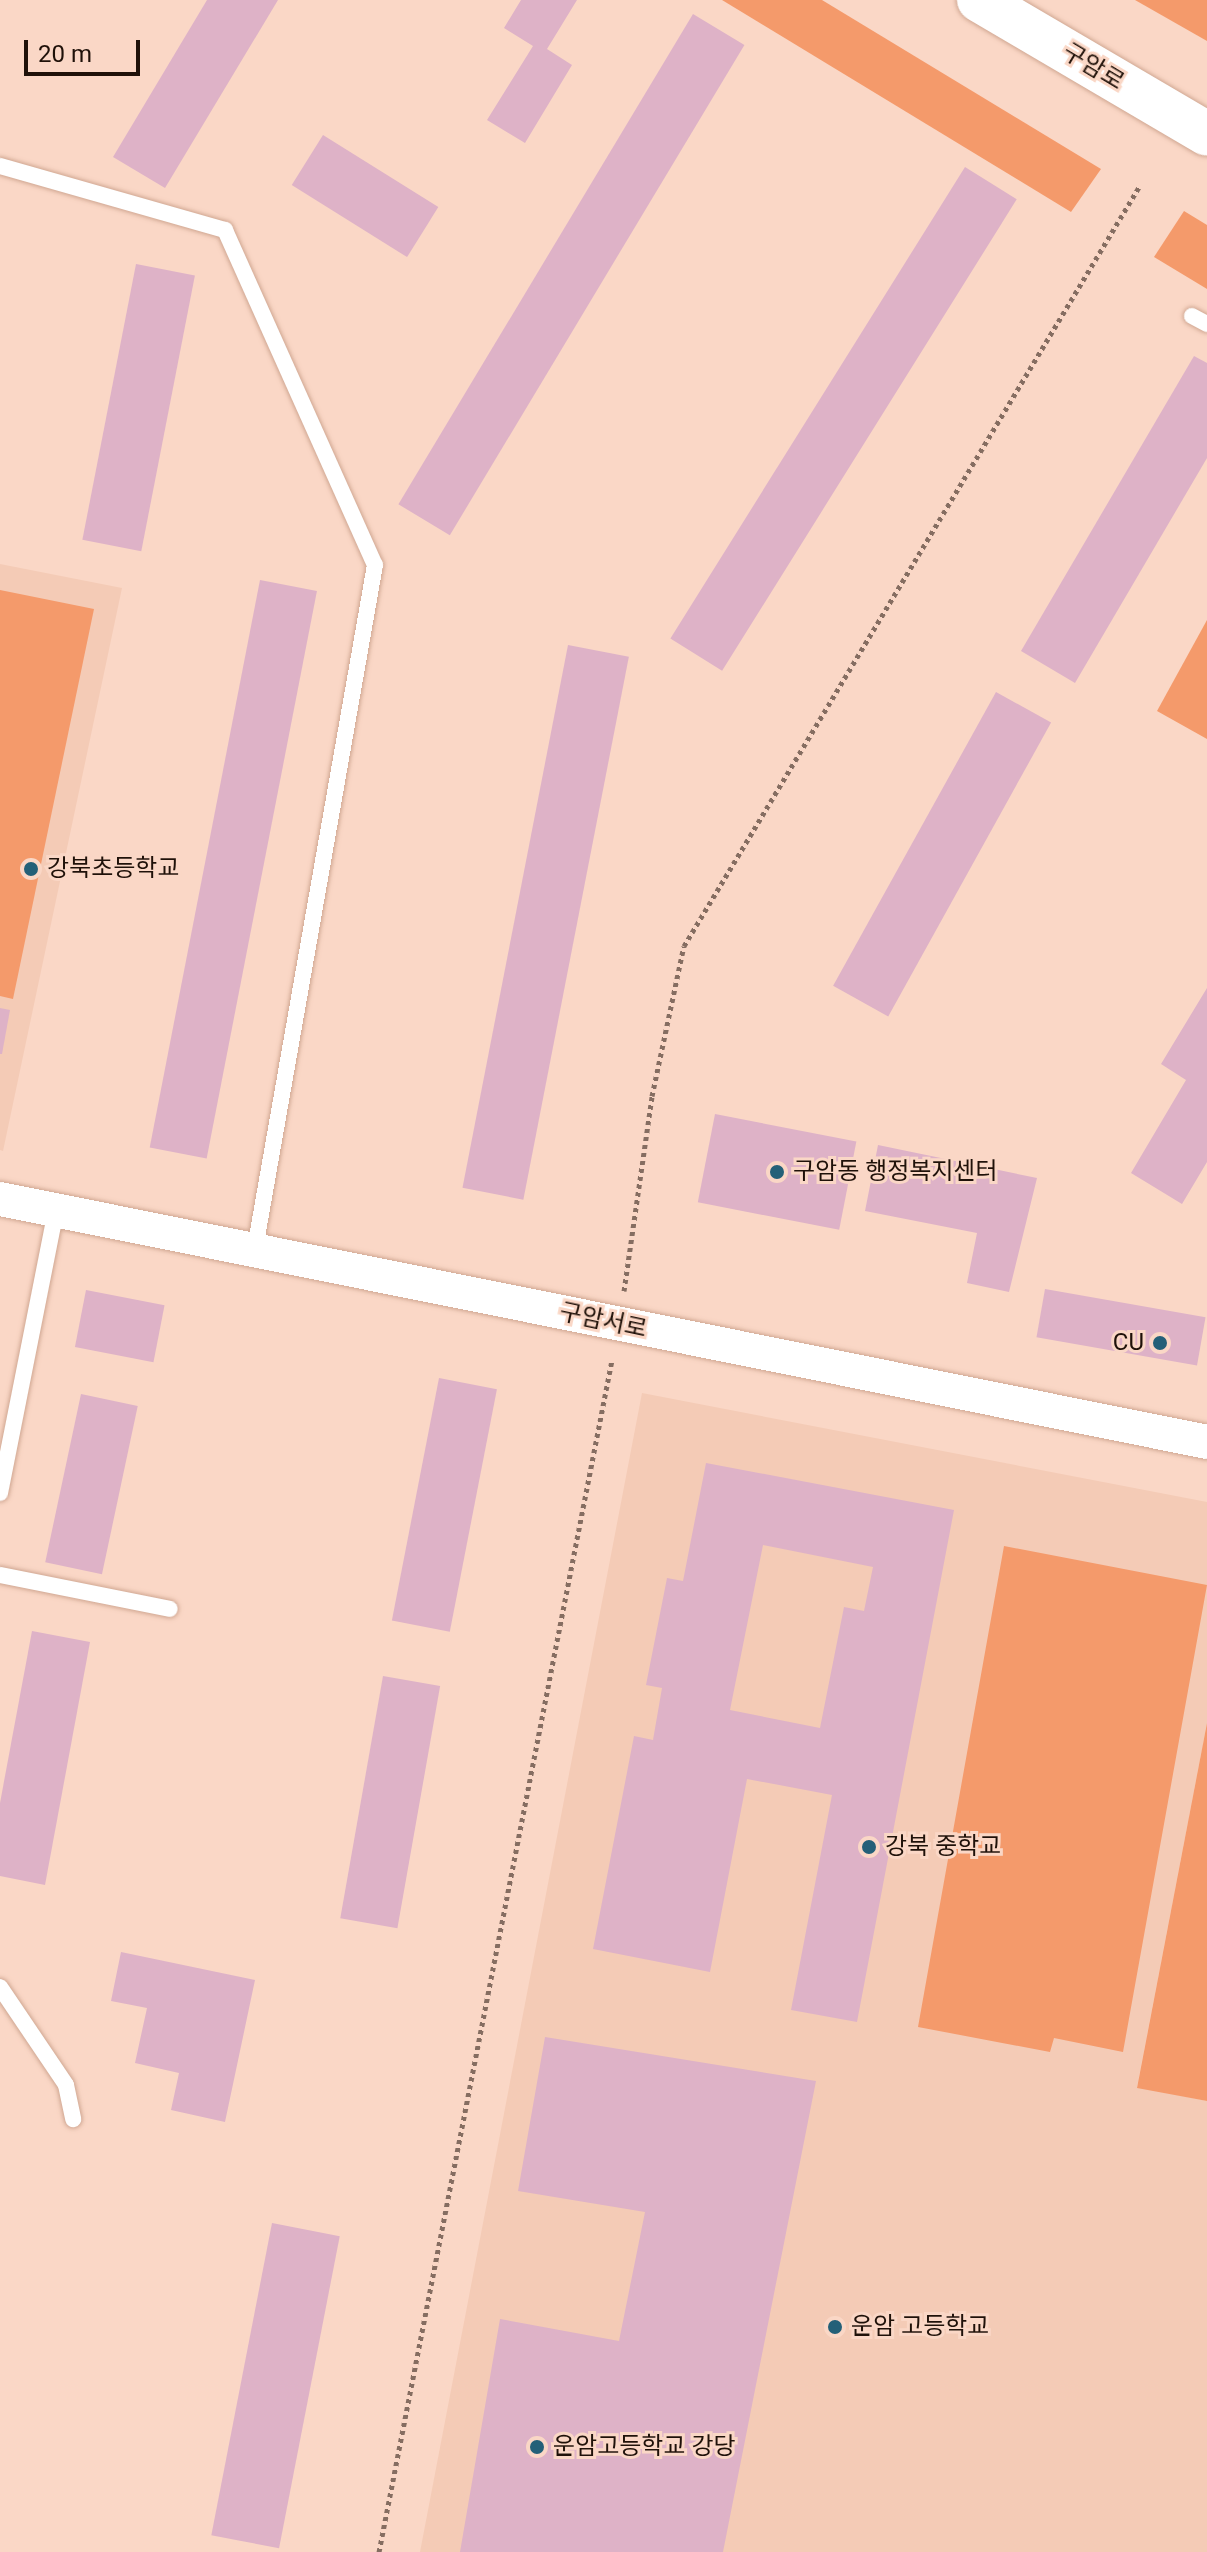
<!DOCTYPE html>
<meta charset="utf-8">
<style>
body{margin:0}
#map{position:relative;width:1207px;height:2552px;overflow:hidden;background:#fad7c6;font-family:Roboto,"Noto Sans KR",sans-serif}
div>[style]{position:absolute}
[style*='--x']{left:calc(var(--x)*1px);top:calc(var(--y)*1px);width:calc(var(--w)*1px);rotate:calc(var(--a)*1deg)}
.built>*{inset:0;background:#f4cbb6}
.green>*{inset:0;background:#f49a6b}
.building>*{inset:0;background:#deb2c7;transform-origin:0 0}
.path>*{height:5px;margin-top:-2.5px;transform-origin:0;background:repeating-linear-gradient(90deg,#856d61 0 4px,transparent 0 8px)}
.roads{filter:drop-shadow(0 0 2px #d0a792) drop-shadow(0 0 2px #d0a792)}
.service>*{height:16px;margin:-8px;padding:0 8px;transform-origin:8px;border-radius:8px;background:#fff}
.minor>*{height:34px;margin:-17px;padding:0 17px;transform-origin:17px;border-radius:17px;background:#fff}
.secondary>*{height:44px;margin:-22px;padding:0 22px;transform-origin:22px;border-radius:22px;background:#fff}
.dots>*{width:22px;height:22px;translate:-50% -50%;box-sizing:border-box;border:4px solid #fad7c6;border-radius:50%}
span{translate:-50% -50%;white-space:nowrap;text-align:center;line-height:1.15;-webkit-text-stroke:6px #fad7c6;paint-order:stroke}
.street-label{font-size:24px;color:#1f1109}
.poi-label{font-size:24px;color:#1f1109}
.left{translate:0 -50%;text-align:left}
.right{translate:-100% -50%;text-align:right}
.scale{position:absolute;left:24px;top:40px;width:116px;height:36px;box-sizing:border-box;border:4px solid #1f1109;border-top:0;padding-left:10px;font-size:24px;line-height:28px;white-space:nowrap;color:#1f1109;-webkit-text-stroke:6px #fad7c6;paint-order:stroke}
</style>
<div id="map">
<div class="built">
<div style="clip-path:polygon(0 564px,122px 588px,3px 1151px,0 1150px)"></div>
<div style="clip-path:polygon(642px 1393px,1207px 1502px,1207px 1723px,1137px 2087px,1207px 2101px,1207px 2552px,420px 2552px)"></div>
</div>
<div class="green">
<div style="clip-path:polygon(722px 0,822px 0,1101px 169px,1071px 212px)"></div>
<div style="clip-path:polygon(1135px 0,1207px 0,1207px 41px)"></div>
<div style="clip-path:polygon(1184px 211px,1207px 225px,1207px 289px,1154px 257px)"></div>
<div style="clip-path:polygon(0 590px,94px 609px,13px 999px,0 996px)"></div>
<div style="clip-path:polygon(1207px 620px,1207px 739px,1157px 711px)"></div>
<div style="clip-path:polygon(1004px 1546px,1207px 1585px,1123px 2052px,1054px 2038px,1050px 2052px,918px 2027px)"></div>
<div style="clip-path:polygon(1207px 1723px,1207px 2101px,1137px 2088px)"></div>
</div>
<div class="building">
<div style="clip-path:polygon(207px 0,278px 0,165px 188px,113px 157px)"></div>
<div style="clip-path:polygon(521px 0,577px 0,547px 49px,572px 65px,525px 143px,487px 120px,533px 46px,504px 28px)"></div>
<div style="left:693px;top:14px;width:60px;height:572px;rotate:31deg"></div>
<div style="left:323px;top:135px;width:136px;height:59px;rotate:32deg"></div>
<div style="left:965px;top:167px;width:61px;height:556px;rotate:32deg"></div>
<div style="left:136px;top:264px;width:60px;height:281px;rotate:11deg"></div>
<div style="clip-path:polygon(1194px 356px,1207px 363px,1207px 458px,1075px 683px,1021px 651px)"></div>
<div style="left:260px;top:580px;width:58px;height:578px;rotate:11deg"></div>
<div style="left:568px;top:645px;width:62px;height:553px;rotate:11deg"></div>
<div style="left:996px;top:692px;width:63px;height:336px;rotate:29deg"></div>
<div style="clip-path:polygon(1207px 988px,1207px 1162px,1182px 1204px,1131px 1173px,1186px 1080px,1161px 1064px)"></div>
<div style="clip-path:polygon(0 1008px,10px 1010px,2px 1054px,0 1054px)"></div>
<div style="left:715px;top:1114px;width:144px;height:90px;rotate:11deg"></div>
<div style="clip-path:polygon(878px 1145px,1037px 1178px,1009px 1292px,967px 1283px,977px 1233px,865px 1211px)"></div>
<div style="left:1045px;top:1289px;width:163px;height:49px;rotate:10deg"></div>
<div style="left:86px;top:1290px;width:80px;height:58px;rotate:11deg"></div>
<div style="left:439px;top:1378px;width:59px;height:247px;rotate:11deg"></div>
<div style="left:81px;top:1394px;width:58px;height:172px;rotate:12deg"></div>
<div style="clip-path:polygon(evenodd,706px 1463px,954px 1510px,857px 2022px,791px 2010px,832px 1795px,747px 1779px,710px 1972px,593px 1949px,634px 1736px,653px 1740px,662px 1688px,646px 1685px,667px 1578px,683px 1581px,706px 1463px,763px 1545px,873px 1567px,864px 1611px,844px 1607px,820px 1728px,730px 1710px,763px 1545px)"></div>
<div style="clip-path:polygon(32px 1631px,90px 1642px,45px 1885px,0 1876px,0 1803px)"></div>
<div style="left:383px;top:1676px;width:58px;height:246px;rotate:10deg"></div>
<div style="clip-path:polygon(121px 1952px,255px 1980px,225px 2122px,171px 2110px,179px 2073px,135px 2063px,147px 2008px,111px 2001px)"></div>
<div style="clip-path:polygon(545px 2037px,816px 2081px,723px 2552px,460px 2552px,500px 2319px,619px 2341px,645px 2212px,518px 2191px)"></div>
<div style="left:272px;top:2223px;width:69px;height:318px;rotate:11deg"></div>
</div>
<div class="path">
<div style="--x:624;--y:1291;--w:197;--a:-81.8"></div>
<div style="--x:652;--y:1096;--w:153;--a:-78"></div>
<div style="--x:684;--y:946;--w:885;--a:-59.06"></div>
<div style="--x:379;--y:2552;--w:1215;--a:-78.94"></div>
</div>
<div class="roads">
<div class="service">
<div style="--x:0;--y:166;--w:234;--a:15.9"></div>
<div style="--x:225;--y:230;--w:367;--a:65.9"></div>
<div style="--x:375;--y:565;--w:693;--a:99.96"></div>
<div style="--x:1192;--y:316;--w:17;--a:28"></div>
<div style="--x:0;--y:1493;--w:288;--a:-78.8"></div>
<div style="--x:0;--y:1575;--w:173;--a:11.3"></div>
<div style="--x:0;--y:1987;--w:118;--a:56"></div>
<div style="--x:66;--y:2085;--w:35;--a:78"></div>
</div>
<div class="minor">
<div style="--x:0;--y:1199;--w:1231;--a:11.38"></div>
</div>
<div class="secondary">
<div style="--x:979;--y:0;--w:264;--a:30.4"></div>
</div>
</div>
<div class="dots">
<div style="left:31px;top:869px;background:#246078"></div>
<div style="left:777px;top:1172px;background:#246078"></div>
<div style="left:1160px;top:1343px;background:#246078"></div>
<div style="left:869px;top:1847px;background:#246078"></div>
<div style="left:835px;top:2327px;background:#246078"></div>
<div style="left:537px;top:2447px;background:#246078"></div>
</div>
<div class="street-label">
<span style="left:1093px;top:67px;rotate:31deg">구암로</span>
<span style="left:603px;top:1321px;rotate:12deg">구암서로</span>
</div>
<div class="poi-label">
<span class="left" style="left:47px;top:869px">강북초등학교</span>
<span class="left" style="left:793px;top:1172px">구암동 행정복지센터</span>
<span class="right" style="left:1144px;top:1343px">CU</span>
<span class="left" style="left:885px;top:1847px">강북 중학교</span>
<span class="left" style="left:851px;top:2327px">운암 고등학교</span>
<span class="left" style="left:553px;top:2447px">운암고등학교 강당</span>
</div>
<div class="scale">20 m</div>
</div>
